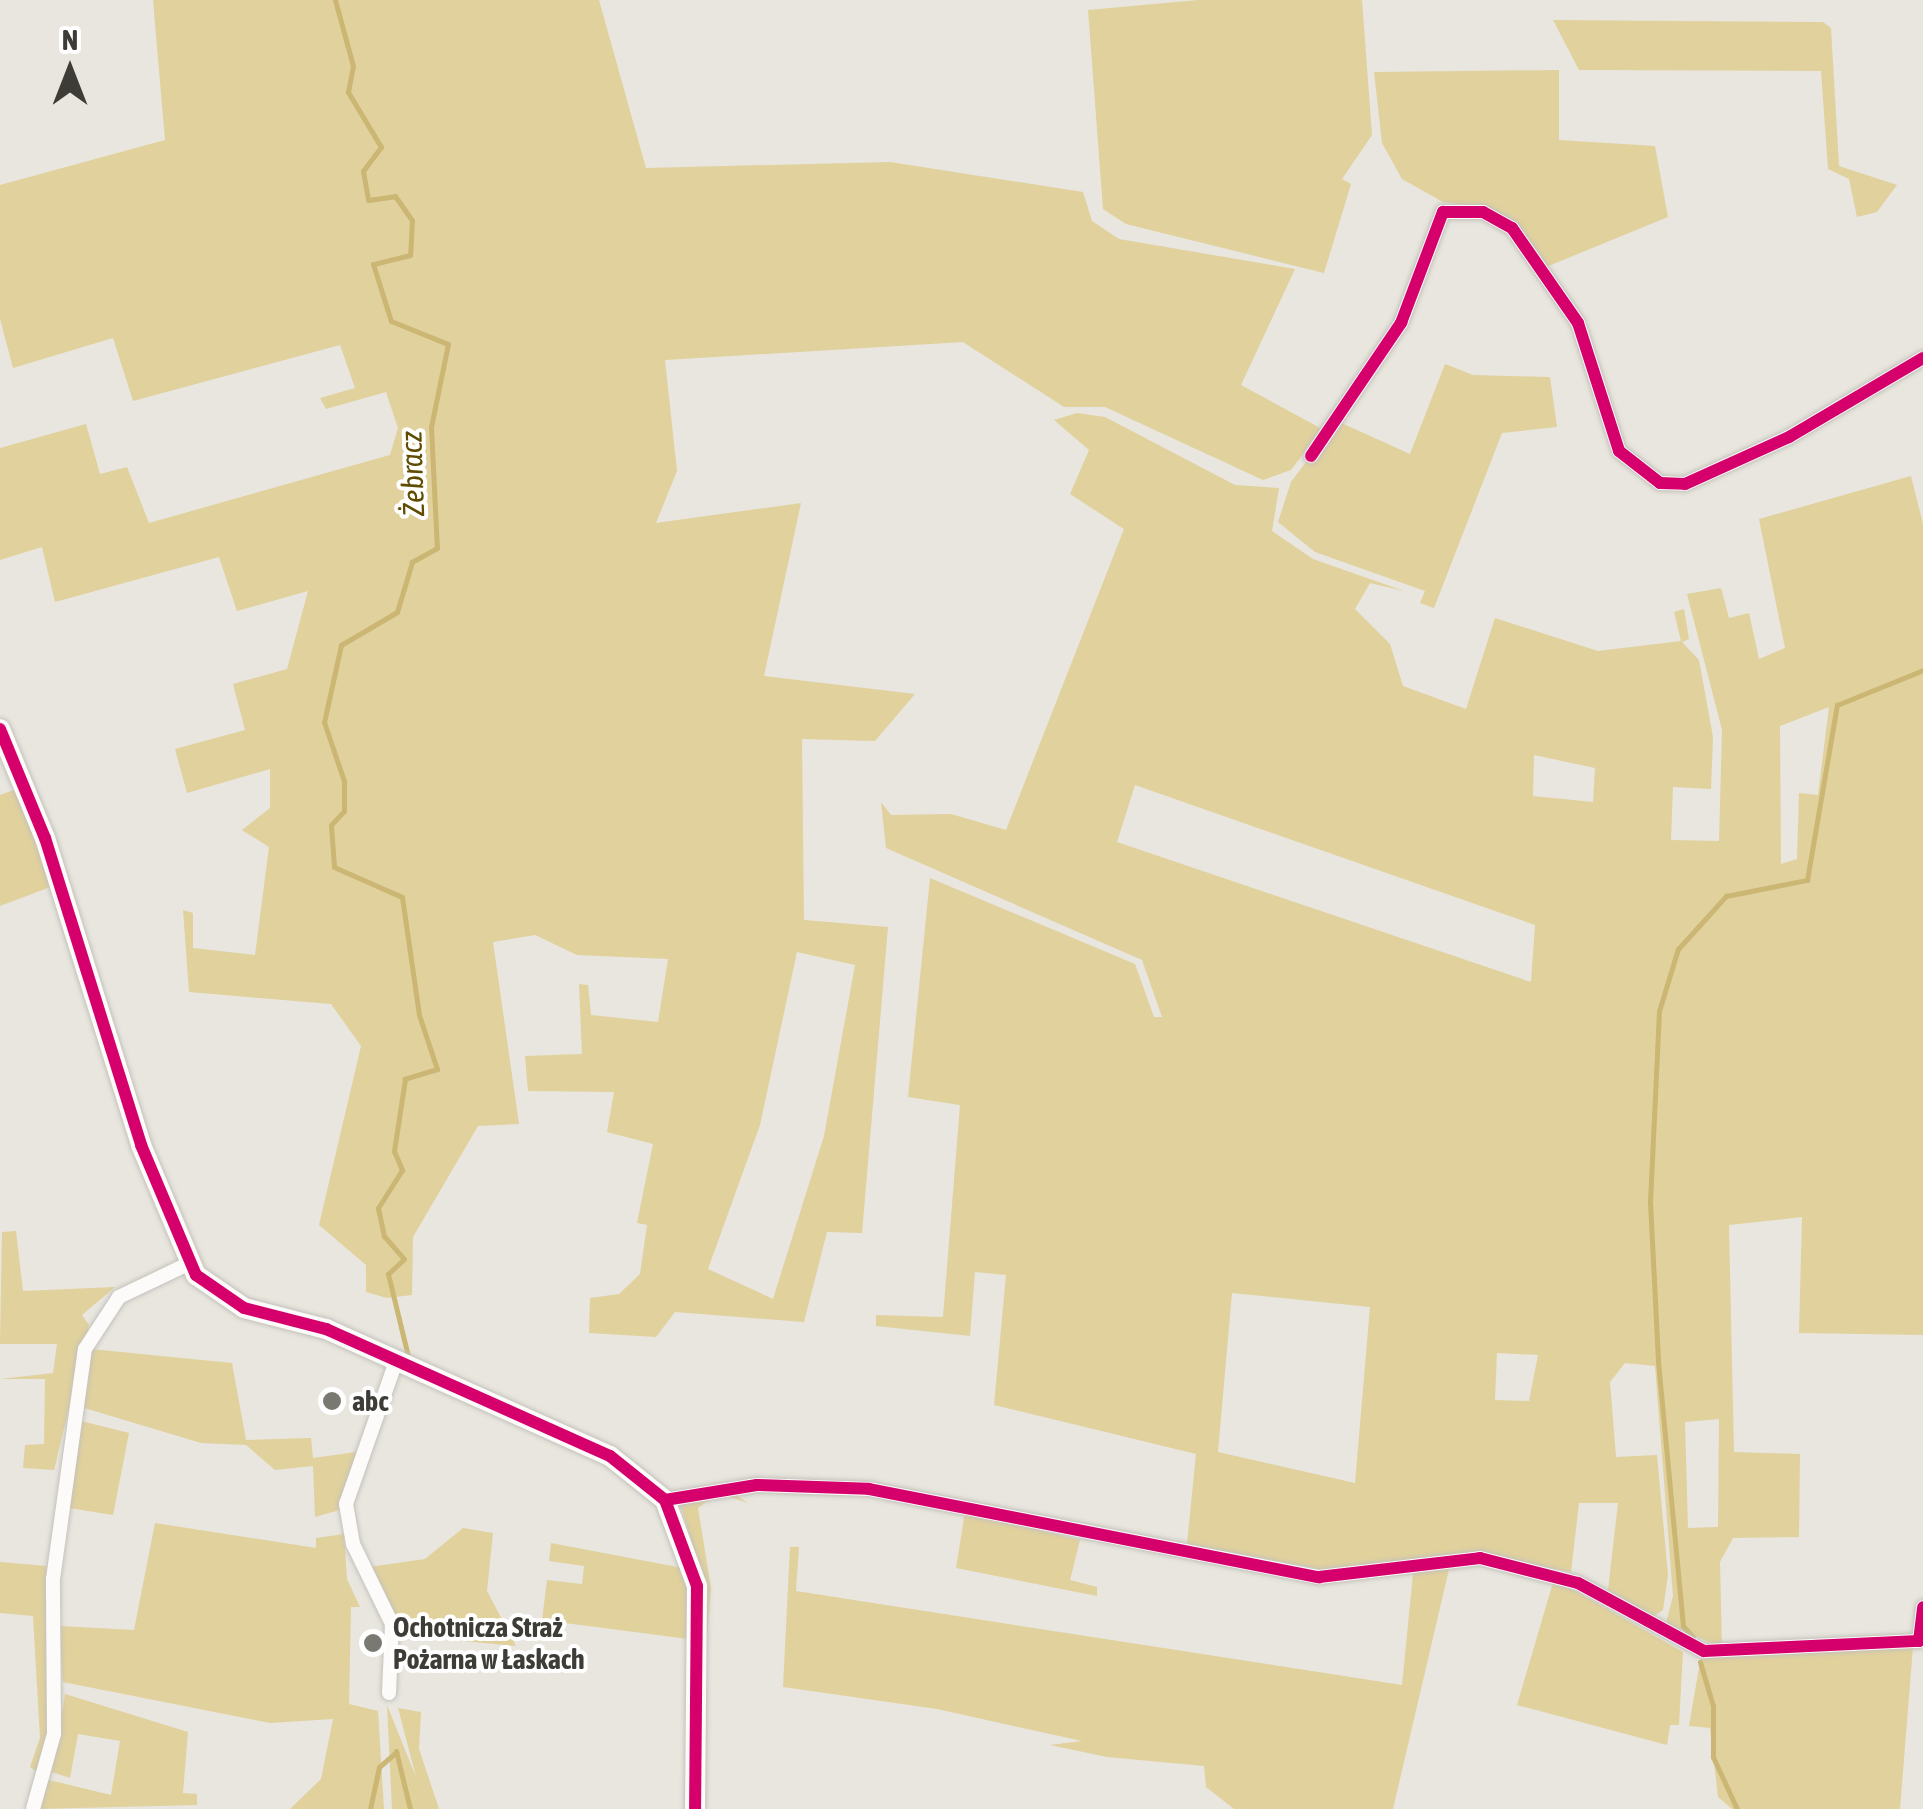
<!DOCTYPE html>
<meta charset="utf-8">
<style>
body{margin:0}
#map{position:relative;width:1923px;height:1809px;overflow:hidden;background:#e8e6de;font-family:"Asap Condensed",sans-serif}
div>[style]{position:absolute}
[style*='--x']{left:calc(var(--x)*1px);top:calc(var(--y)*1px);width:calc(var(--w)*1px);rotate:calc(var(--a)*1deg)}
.green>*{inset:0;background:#e1d19d}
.stream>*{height:5px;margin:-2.5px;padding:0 2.5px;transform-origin:2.5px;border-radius:2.5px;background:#cbb673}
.roads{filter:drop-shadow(0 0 2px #c3c2bb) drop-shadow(0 0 2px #c3c2bb)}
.street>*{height:14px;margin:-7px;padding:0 7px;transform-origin:7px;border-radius:7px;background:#fcfbfa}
.secondary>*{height:20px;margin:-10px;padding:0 10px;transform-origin:10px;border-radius:10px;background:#fcfbfa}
.cycleway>*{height:12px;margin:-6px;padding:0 6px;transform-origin:6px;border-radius:6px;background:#d6006c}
.dots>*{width:28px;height:28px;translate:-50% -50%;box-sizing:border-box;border:5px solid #fff;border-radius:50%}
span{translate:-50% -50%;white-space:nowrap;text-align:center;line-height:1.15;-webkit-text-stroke:8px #fff;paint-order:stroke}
.poi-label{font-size:28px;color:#3d3c36;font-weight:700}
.left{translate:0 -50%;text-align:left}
.water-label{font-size:30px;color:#5f4c00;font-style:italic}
.north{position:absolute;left:20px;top:20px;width:100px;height:100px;-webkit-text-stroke:8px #fff;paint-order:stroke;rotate:0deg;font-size:28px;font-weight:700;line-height:40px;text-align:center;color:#3d3c36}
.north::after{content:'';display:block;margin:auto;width:35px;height:45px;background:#3d3c36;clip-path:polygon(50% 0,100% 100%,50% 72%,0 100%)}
</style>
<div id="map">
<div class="green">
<div style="clip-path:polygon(evenodd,153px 0,599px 0,646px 168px,890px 162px,1083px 192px,1092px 221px,1119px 239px,1295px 269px,1241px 385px,1322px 429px,1291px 470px,1263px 480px,1105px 407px,1064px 407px,963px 342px,665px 360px,677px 471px,656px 523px,801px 503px,764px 676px,915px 694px,875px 741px,802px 739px,804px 920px,888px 927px,862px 1233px,827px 1232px,804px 1322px,675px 1312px,656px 1337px,589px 1333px,590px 1298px,619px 1294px,640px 1274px,647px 1225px,637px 1223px,653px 1144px,607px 1132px,614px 1092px,528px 1091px,525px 1056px,582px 1054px,579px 984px,588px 985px,591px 1015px,658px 1022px,668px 959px,577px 955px,535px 935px,493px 942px,519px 1124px,478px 1126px,413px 1237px,412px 1295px,387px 1298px,366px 1292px,366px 1265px,319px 1225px,361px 1046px,331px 1004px,189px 992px,183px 910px,193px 913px,193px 948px,255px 955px,269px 847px,242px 830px,270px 808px,270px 769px,187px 793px,175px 749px,245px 730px,233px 684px,287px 669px,308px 591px,237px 611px,219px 557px,55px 602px,42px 547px,0 560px,0 448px,86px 424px,100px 474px,127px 467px,149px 523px,390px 455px,398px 428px,386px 392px,326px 409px,320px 398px,355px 388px,340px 345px,133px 401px,113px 338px,13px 368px,0 319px,0 185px,165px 140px,153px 0,797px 952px,855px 965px,824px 1136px,773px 1299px,708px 1269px,760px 1125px,797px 952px)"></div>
<div style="clip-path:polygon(1198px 0,1362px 0,1372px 135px,1342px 179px,1351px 184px,1324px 273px,1126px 224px,1103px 209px,1088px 10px)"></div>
<div style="clip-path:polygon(1553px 20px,1823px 22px,1831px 28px,1839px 166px,1897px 185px,1877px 212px,1857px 217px,1849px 179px,1828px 169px,1821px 71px,1579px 70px)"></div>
<div style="clip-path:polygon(1559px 70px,1559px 140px,1655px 146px,1668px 217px,1546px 267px,1487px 208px,1443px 202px,1402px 179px,1382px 143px,1374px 72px)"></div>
<div style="clip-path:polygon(1445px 364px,1473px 375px,1550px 377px,1557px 427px,1502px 433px,1434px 608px,1420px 603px,1425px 591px,1315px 552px,1278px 522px,1291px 482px,1337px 421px,1410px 454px)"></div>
<div style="clip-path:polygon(evenodd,1077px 413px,1105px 417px,1235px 485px,1279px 488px,1272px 531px,1313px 559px,1404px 591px,1370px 583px,1355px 609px,1390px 644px,1403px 686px,1466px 709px,1495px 618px,1598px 651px,1681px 641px,1674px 612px,1684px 609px,1689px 639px,1682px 642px,1699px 660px,1713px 737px,1711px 789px,1673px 787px,1671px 840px,1719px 841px,1722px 730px,1687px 594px,1721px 588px,1729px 618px,1749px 613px,1759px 659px,1785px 648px,1759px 519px,1911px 476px,1923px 524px,1923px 1335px,1799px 1333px,1802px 1217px,1729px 1225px,1734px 1452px,1800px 1454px,1799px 1537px,1733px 1538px,1720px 1562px,1722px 1648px,1666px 1623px,1673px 1596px,1655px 1366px,1625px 1363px,1610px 1382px,1616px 1457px,1657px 1455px,1668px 1575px,1663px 1610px,1654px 1616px,1608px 1590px,1618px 1503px,1579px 1503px,1571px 1572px,1472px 1553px,1330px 1571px,1187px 1544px,1196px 1454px,994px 1405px,1006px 1275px,975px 1272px,970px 1336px,876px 1326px,876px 1315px,943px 1317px,960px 1105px,908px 1097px,930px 878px,1135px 964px,1154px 1017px,1162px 1017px,1142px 960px,886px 848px,881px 802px,891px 815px,951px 814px,1006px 830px,1124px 529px,1070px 494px,1089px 450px,1054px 420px,1077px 413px,1829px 707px,1818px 795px,1799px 793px,1797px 859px,1781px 864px,1780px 726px,1829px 707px,1077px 413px,1534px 755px,1595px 768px,1593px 802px,1533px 796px,1534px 755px,1077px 413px,1135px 785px,1535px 925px,1531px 982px,1117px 842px,1135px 785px,1077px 413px,1232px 1293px,1370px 1307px,1355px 1483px,1218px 1452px,1232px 1293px,1077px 413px,1497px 1353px,1538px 1355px,1529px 1401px,1495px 1400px,1497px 1353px,1077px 413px,1719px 1419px,1718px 1527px,1688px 1528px,1685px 1422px,1719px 1419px)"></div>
<div style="clip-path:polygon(19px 788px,53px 886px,0 906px,0 795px)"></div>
<div style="clip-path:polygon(16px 1231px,23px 1291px,115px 1287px,82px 1315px,89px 1325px,54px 1470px,23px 1468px,25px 1445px,44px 1444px,45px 1379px,0 1379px,53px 1373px,57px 1344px,0 1344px,2px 1232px)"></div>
<div style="clip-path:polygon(91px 1349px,232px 1363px,246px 1440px,311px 1438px,313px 1458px,356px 1452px,343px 1509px,315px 1517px,313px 1466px,275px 1470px,246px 1445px,201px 1443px,81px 1407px)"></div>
<div style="clip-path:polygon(77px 1420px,129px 1433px,113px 1515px,69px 1508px)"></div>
<div style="clip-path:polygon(728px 1490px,748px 1503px,718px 1493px,698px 1508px,711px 1588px,704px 1676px,704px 1582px,680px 1504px)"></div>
<div style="clip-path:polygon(965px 1512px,1080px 1540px,1070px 1580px,1097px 1587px,1097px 1596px,956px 1568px)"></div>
<div style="clip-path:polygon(155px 1523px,316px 1548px,316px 1538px,344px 1534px,347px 1579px,360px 1607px,351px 1607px,349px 1704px,378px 1711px,384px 1809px,290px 1809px,321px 1779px,333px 1719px,270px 1723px,63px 1682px,59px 1626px,134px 1630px)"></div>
<div style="clip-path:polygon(463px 1528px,493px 1533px,487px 1591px,516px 1646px,401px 1635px,369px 1567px,425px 1559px)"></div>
<div style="clip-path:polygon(551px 1543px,688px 1569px,688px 1639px,542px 1620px,547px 1580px,582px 1584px,584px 1566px,549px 1561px)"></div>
<div style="clip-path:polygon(790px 1547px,799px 1547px,796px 1591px,1402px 1685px,1413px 1574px,1450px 1565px,1393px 1809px,1234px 1809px,1206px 1787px,1204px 1766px,1107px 1757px,1050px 1745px,1082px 1741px,937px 1709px,783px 1687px)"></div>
<div style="clip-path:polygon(0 1562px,47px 1566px,48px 1743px,39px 1773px,30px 1767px,40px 1738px,33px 1616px,0 1613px)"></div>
<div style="clip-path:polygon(1554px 1579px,1683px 1652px,1679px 1725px,1670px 1725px,1667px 1745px,1517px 1705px)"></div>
<div style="clip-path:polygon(1913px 1647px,1900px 1809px,1732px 1809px,1718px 1797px,1710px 1728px,1689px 1726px,1701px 1656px)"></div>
<div style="clip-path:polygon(65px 1694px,188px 1732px,183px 1793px,197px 1794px,197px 1805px,38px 1809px,49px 1780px,111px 1795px,120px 1741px,78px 1734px,70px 1778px,52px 1772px)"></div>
<div style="clip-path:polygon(387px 1705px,416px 1777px,398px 1708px,421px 1712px,419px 1749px,439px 1809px,392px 1809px)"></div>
</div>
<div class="stream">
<div style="--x:335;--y:0;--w:68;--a:74.7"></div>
<div style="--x:353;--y:66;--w:26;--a:101"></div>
<div style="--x:348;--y:92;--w:64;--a:59"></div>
<div style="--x:381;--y:147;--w:30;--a:127"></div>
<div style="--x:363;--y:171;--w:29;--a:80"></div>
<div style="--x:368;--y:200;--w:27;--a:-8"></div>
<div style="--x:395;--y:196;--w:29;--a:55"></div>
<div style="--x:412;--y:220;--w:35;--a:93"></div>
<div style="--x:410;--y:255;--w:38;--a:166"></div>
<div style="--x:373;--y:264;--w:60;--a:72.5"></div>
<div style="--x:391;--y:321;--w:61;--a:22"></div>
<div style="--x:448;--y:344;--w:85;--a:101.6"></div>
<div style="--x:431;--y:427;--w:121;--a:87.2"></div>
<div style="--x:437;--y:548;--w:29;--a:151"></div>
<div style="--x:412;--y:562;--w:52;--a:106.7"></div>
<div style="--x:397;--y:612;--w:65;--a:149.5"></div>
<div style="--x:341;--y:645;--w:79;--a:102.4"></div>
<div style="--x:324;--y:722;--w:62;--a:71.3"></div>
<div style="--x:344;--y:781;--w:30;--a:90"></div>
<div style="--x:344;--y:811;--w:19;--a:133"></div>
<div style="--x:331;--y:825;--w:42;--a:85.9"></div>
<div style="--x:334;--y:867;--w:74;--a:23.8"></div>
<div style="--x:402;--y:897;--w:119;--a:81.8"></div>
<div style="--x:419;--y:1015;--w:57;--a:71.6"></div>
<div style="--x:437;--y:1069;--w:34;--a:163"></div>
<div style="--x:405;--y:1079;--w:73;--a:98.7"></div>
<div style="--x:394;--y:1151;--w:21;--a:67"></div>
<div style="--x:402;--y:1170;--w:45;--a:122.3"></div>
<div style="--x:378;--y:1208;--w:29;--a:78"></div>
<div style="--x:384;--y:1236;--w:30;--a:49"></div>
<div style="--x:404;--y:1259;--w:22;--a:137"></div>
<div style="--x:388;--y:1274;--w:84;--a:76.3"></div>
<div style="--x:1693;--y:1637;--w:15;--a:-132"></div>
<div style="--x:1683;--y:1626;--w:267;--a:-95.4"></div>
<div style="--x:1658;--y:1360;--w:158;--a:-92.9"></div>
<div style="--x:1650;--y:1202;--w:191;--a:-87.3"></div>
<div style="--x:1659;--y:1011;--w:65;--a:-73"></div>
<div style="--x:1678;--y:949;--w:72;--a:-47.8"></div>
<div style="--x:1726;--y:896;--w:83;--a:-11.2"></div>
<div style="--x:1807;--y:880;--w:178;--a:-80.3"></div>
<div style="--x:1837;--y:705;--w:93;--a:-22.1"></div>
<div style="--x:1700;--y:1662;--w:46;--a:73.5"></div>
<div style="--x:1713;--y:1706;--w:51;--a:90"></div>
<div style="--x:1713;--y:1757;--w:57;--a:65.2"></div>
<div style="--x:396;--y:1751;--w:60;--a:76.4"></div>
<div style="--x:370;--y:1809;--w:43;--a:-77.9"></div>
<div style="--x:379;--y:1767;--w:23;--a:-41"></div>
</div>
<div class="roads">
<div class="street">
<div style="--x:1311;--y:456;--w:161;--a:-55.9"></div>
<div style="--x:1401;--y:323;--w:119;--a:-69.3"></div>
<div style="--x:1443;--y:212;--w:40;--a:0"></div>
<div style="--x:1483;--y:212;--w:33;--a:29"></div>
<div style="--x:1512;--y:228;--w:116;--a:55.2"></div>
<div style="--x:1578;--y:323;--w:134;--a:72.2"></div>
<div style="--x:1619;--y:451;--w:52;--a:38"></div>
<div style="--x:1660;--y:483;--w:25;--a:2"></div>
<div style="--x:1685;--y:484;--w:114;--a:-24.3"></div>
<div style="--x:1789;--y:437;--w:156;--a:-30.5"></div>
<div style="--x:665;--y:1500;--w:93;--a:-9.3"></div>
<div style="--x:757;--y:1485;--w:112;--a:2"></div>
<div style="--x:869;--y:1489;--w:459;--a:11.1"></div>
<div style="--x:1319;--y:1577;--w:162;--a:-6.7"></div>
<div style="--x:1480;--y:1558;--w:101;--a:14.3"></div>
<div style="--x:1578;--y:1583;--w:143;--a:28.4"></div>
<div style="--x:1704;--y:1651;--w:215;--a:-2.7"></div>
<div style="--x:1919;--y:1641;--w:34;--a:-83"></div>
<div style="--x:389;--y:1693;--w:69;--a:-87.5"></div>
<div style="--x:392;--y:1624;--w:89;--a:-116"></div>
<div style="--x:353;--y:1544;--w:41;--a:-99.9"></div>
<div style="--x:346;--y:1504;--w:148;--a:-70.7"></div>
<div style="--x:33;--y:1809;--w:78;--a:-74.4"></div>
<div style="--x:54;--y:1734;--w:155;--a:-90.4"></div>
<div style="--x:53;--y:1579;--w:232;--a:-82.1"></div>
<div style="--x:85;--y:1349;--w:62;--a:-56.8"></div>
<div style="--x:119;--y:1297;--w:76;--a:-25.6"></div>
</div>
<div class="secondary">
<div style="--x:0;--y:729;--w:118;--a:67.6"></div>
<div style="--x:45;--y:838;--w:322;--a:72.6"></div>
<div style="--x:141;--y:1145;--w:141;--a:67.1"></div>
<div style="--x:196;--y:1275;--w:58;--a:34.5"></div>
<div style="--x:244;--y:1308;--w:85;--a:14.4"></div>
<div style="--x:326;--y:1329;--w:311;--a:24.1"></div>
<div style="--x:610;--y:1456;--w:70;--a:38.7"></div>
<div style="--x:665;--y:1500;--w:92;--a:69.6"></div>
<div style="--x:697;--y:1586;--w:223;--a:90.5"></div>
</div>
</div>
<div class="cycleway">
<div style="--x:1311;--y:456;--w:161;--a:-55.9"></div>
<div style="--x:1401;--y:323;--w:119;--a:-69.3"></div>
<div style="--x:1443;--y:212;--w:40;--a:0"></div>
<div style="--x:1483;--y:212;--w:33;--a:29"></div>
<div style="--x:1512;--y:228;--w:116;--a:55.2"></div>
<div style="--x:1578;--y:323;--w:134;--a:72.2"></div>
<div style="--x:1619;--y:451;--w:52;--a:38"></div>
<div style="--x:1660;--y:483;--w:25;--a:2"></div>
<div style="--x:1685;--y:484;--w:114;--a:-24.3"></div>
<div style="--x:1789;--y:437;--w:156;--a:-30.5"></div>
<div style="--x:0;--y:729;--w:118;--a:67.6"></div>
<div style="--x:45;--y:838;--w:322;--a:72.6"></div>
<div style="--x:141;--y:1145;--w:141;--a:67.1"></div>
<div style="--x:196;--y:1275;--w:58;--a:34.5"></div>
<div style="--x:244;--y:1308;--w:85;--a:14.4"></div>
<div style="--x:326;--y:1329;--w:311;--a:24.1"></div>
<div style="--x:610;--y:1456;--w:70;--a:38.7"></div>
<div style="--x:665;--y:1500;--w:92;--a:69.6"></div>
<div style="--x:697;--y:1586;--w:223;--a:90.5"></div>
<div style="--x:665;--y:1500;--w:93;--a:-9.3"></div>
<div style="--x:757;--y:1485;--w:112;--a:2"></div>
<div style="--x:869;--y:1489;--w:459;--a:11.1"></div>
<div style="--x:1319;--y:1577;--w:162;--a:-6.7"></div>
<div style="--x:1480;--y:1558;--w:101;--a:14.3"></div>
<div style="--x:1578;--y:1583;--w:143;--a:28.4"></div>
<div style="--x:1704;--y:1651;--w:215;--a:-2.7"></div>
<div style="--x:1919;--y:1641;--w:34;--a:-83"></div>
</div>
<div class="dots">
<div style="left:332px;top:1401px;background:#797871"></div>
<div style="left:373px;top:1643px;background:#797871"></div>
</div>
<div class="poi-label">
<span class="left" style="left:352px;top:1401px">abc</span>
<span class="left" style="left:393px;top:1643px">Ochotnicza Straż<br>Pożarna w Łaskach</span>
</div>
<div class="water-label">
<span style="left:412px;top:474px;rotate:-92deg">Żebracz</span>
</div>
<div class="north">N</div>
</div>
